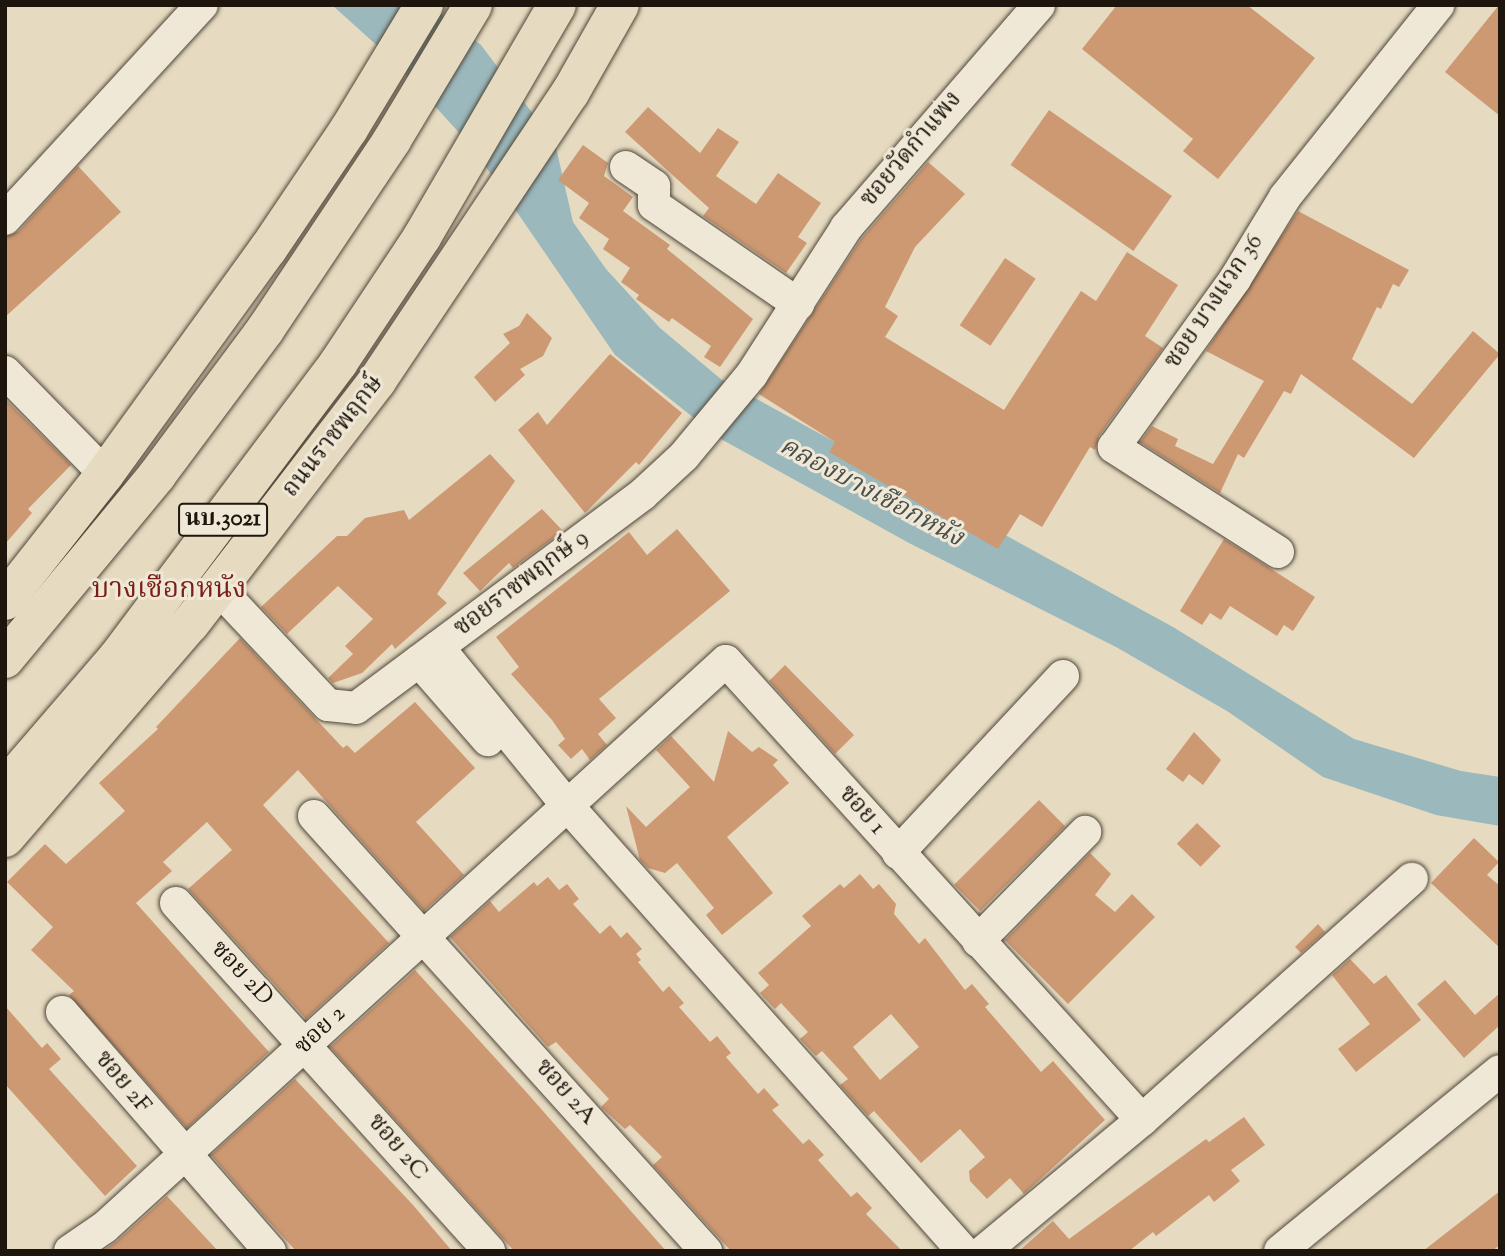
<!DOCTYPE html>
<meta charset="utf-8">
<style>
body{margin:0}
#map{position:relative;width:1505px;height:1256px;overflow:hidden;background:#e6dbc1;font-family:"Sorts Mill Goudy","Noto Serif Thai",serif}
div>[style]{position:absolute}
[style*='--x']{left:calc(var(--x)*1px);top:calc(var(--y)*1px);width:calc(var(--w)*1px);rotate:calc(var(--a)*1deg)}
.water>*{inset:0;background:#9bb8bd}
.building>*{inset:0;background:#cd9973;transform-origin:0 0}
.roads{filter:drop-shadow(0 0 2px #504639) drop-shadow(0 0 2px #504639)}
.minor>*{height:32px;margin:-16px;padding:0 16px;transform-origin:16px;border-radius:16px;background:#efe8d7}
.major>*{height:38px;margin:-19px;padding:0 19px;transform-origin:19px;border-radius:19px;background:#e6dbc1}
span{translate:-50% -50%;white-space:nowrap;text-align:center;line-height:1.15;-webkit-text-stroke:6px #efe8d7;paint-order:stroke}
.shield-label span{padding:2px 5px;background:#efe8d7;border:2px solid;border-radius:5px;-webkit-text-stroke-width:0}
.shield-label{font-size:23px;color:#1e150c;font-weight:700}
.street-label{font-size:24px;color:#1e150c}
.water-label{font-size:26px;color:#4a4e4a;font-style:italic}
.quarter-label{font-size:28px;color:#7a1f14}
.frame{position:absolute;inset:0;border:7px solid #1e150c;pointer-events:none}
</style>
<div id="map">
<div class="water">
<div style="clip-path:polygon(332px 5px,429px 5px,481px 45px,555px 143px,573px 222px,606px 269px,660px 328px,722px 380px,1173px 627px,1354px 739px,1461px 771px,1500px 777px,1500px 826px,1436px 815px,1323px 777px,1227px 711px,1116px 647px,909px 543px,719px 438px,615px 355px,473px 148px,392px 59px)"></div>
</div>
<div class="building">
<div style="clip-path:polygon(1117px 5px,1247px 5px,1315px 58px,1218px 179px,1183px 151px,1193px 139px,1082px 49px)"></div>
<div style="clip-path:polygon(1499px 5px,1500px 5px,1500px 116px,1445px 72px)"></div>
<div style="clip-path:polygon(648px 107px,700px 153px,718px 128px,739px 142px,716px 176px,756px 204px,778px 173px,821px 203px,798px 237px,807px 243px,786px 273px,703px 216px,709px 208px,625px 132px)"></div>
<div style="left:1049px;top:110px;width:150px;height:67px;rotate:35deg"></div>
<div style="clip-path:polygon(583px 145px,608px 163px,604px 176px,633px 197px,623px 211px,670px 245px,667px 249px,753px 319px,720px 367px,704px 357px,711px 346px,672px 318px,669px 322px,636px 299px,639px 295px,621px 282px,630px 268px,603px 249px,609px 239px,579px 218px,589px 203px,558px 180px)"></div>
<div style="clip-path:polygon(928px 162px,965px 194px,915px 247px,885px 307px,898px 316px,885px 337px,1004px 410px,1081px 291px,1096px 301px,1127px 252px,1178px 285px,1145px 336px,1163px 348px,1099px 436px,1095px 450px,1090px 447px,1042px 527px,1020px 514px,998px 549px,829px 452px,835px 442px,759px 394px,861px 239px)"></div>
<div style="clip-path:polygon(78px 166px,121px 212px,5px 317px,5px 237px,19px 231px)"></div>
<div style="clip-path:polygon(1298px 211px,1409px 270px,1399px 287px,1393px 284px,1381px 309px,1377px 307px,1352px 359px,1412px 404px,1473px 331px,1500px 354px,1414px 458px,1301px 374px,1291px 394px,1284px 391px,1244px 458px,1238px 454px,1220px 493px,1140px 442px,1152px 426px,1178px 439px,1175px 446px,1213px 464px,1264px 381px,1206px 351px)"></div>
<div style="left:1005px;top:258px;width:37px;height:81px;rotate:34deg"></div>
<div style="clip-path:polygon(527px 313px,552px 338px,543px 356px,520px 369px,525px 375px,495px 402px,474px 377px,510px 343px,503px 334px,519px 326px)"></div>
<div style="clip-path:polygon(610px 354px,682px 413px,639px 465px,636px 462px,585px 513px,518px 430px,538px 412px,547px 425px)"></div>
<div style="clip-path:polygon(5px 399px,71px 465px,28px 509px,32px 513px,5px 544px)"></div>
<div style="clip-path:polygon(490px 454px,515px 481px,437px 594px,447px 603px,395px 649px,392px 644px,362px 673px,333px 683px,328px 678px,353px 654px,345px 646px,373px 619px,338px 586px,287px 634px,261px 607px,337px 536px,347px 536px,365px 518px,404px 510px,409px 520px)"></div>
<div style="clip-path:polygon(542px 509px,563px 531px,513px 568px,509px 563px,480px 591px,463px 573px)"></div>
<div style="clip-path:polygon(677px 529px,730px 591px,599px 699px,616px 718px,598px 734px,607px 745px,590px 760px,582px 749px,571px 759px,558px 745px,565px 739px,552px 720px,511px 674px,519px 667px,496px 637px,629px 532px,647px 555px)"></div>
<div style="clip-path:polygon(1224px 539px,1315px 597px,1293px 631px,1284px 625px,1277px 636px,1230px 606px,1221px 620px,1210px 613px,1202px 625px,1180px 611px)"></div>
<div style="clip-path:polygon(240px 638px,343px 748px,347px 745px,355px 753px,415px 702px,475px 768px,416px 822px,464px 875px,424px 911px,298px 770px,263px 805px,389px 943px,306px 1019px,188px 889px,232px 850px,207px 822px,163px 862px,172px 871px,136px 903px,269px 1052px,187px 1128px,69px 995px,74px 991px,31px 950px,53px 927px,7px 882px,45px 844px,66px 864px,125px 811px,99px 783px,158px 729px,156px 727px)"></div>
<div style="clip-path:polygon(785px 665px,854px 735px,835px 754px,769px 681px)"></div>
<div style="clip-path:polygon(728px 731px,752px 752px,759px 747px,778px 760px,773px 765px,789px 783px,727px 837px,773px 893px,722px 935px,706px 915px,714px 908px,677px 863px,665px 873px,648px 868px,640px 860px,626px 806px,646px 827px,690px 787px,656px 750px,671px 736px,714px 782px)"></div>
<div style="clip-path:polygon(1194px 732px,1221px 760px,1203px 785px,1189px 774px,1183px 782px,1166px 769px)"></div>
<div style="left:1039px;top:800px;width:37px;height:120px;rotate:45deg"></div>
<div style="left:1197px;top:823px;width:33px;height:29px;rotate:44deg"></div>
<div style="clip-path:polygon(1474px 838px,1499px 862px,1487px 875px,1500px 886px,1500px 948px,1431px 883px)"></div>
<div style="clip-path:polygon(1090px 853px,1111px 874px,1095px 895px,1115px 912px,1132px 894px,1155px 917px,1068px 1004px,1005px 940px)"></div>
<div style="clip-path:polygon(evenodd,860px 874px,873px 889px,879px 884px,896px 904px,894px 914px,919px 944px,925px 938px,965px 990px,972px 984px,989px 1004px,985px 1007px,1041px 1072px,1053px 1061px,1105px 1120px,1024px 1194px,1010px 1178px,987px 1199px,970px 1181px,969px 1171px,985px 1157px,960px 1129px,921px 1163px,874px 1111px,868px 1116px,840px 1085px,848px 1079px,822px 1051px,816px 1056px,800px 1039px,808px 1032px,781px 1003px,775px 1009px,760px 993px,769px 985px,758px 973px,811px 926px,802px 916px,840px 884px,844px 888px,860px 874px,891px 1014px,919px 1047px,880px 1080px,853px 1047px,891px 1014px)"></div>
<div style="clip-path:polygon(548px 877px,559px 890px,567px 884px,579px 899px,573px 904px,600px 934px,610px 925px,621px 938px,627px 932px,642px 949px,636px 954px,641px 960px,638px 962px,663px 992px,669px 986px,684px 1003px,679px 1007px,710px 1042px,717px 1036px,731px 1053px,726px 1057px,758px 1094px,764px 1088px,779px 1105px,772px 1110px,803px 1144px,809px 1139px,824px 1155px,818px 1160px,851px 1197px,857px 1192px,872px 1208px,866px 1214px,902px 1251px,731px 1251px,653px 1165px,662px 1157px,630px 1125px,625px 1129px,601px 1107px,609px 1099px,556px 1042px,548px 1047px,450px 937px,490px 901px,499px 912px,534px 882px,537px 886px)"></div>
<div style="clip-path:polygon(1318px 924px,1325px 932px,1301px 953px,1295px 947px)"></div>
<div style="clip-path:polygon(1350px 959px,1374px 984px,1386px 975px,1421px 1020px,1356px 1072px,1338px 1049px,1370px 1024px,1332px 975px)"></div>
<div style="clip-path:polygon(415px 970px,528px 1094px,666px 1251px,514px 1251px,330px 1047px)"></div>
<div style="clip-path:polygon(1445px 980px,1475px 1015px,1500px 993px,1500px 1025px,1464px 1058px,1417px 1004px)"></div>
<div style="clip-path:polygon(5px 1006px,42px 1048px,47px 1043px,61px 1059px,49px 1069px,137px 1166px,105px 1196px,5px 1084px)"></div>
<div style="clip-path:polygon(295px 1079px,413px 1205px,452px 1251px,296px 1251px,263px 1215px,211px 1155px)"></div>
<div style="clip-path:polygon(1244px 1117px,1265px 1145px,1231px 1170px,1240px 1181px,1214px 1202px,1209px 1195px,1156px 1236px,1153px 1232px,1129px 1251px,1019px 1251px,1053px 1221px,1069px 1239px,1206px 1139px,1209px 1142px)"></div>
<div style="clip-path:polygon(1500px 1191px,1500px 1245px,1492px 1251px,1423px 1251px)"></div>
<div style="clip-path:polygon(167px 1196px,218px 1251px,103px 1251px,117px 1241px)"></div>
</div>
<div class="roads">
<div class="minor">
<div style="--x:626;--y:167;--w:34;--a:34"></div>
<div style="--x:654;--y:186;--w:19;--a:90"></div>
<div style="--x:654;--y:205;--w:175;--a:34.5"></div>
<div style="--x:5;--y:219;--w:291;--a:-47.4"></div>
<div style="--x:5;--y:372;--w:143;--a:45.6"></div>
<div style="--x:1278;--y:552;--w:195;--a:-147.4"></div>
<div style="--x:1114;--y:447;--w:207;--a:-54.2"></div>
<div style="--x:1235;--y:279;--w:96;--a:-58.6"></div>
<div style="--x:1285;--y:197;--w:246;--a:-51.4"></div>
<div style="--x:217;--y:587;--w:162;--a:46.8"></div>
<div style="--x:328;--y:705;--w:28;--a:6"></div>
<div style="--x:356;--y:708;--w:358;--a:-36.7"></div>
<div style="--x:643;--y:494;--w:56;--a:-42.8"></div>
<div style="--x:684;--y:456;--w:107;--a:-50.3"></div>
<div style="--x:752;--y:374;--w:174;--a:-57.2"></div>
<div style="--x:846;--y:228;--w:295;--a:-49.1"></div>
<div style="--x:438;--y:647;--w:203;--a:50.8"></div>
<div style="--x:566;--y:804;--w:598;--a:48.39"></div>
<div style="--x:419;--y:661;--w:105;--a:48.9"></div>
<div style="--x:314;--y:816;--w:586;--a:47.98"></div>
<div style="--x:898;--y:853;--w:242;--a:-47"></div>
<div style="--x:176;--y:903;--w:468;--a:48"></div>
<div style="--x:978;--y:941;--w:153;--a:-45.5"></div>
<div style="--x:62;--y:1012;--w:317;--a:49"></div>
<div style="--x:70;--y:1251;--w:42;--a:-34.4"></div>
<div style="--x:105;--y:1227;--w:840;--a:-42.35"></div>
<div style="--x:726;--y:661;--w:619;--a:47.81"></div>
<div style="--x:984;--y:1251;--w:205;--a:-39.7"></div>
<div style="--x:1142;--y:1120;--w:362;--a:-41.8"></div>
<div style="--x:1280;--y:1251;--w:284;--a:-39.3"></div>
</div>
<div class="major">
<div style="--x:5;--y:601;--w:162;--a:-51.8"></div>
<div style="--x:105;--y:474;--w:278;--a:-54.1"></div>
<div style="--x:268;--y:249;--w:145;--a:-56"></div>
<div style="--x:349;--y:129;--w:145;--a:-58.8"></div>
<div style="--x:5;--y:659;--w:239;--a:-50.4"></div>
<div style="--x:157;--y:475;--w:181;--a:-53.3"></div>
<div style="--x:265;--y:330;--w:229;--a:-56.2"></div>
<div style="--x:392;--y:140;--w:157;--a:-59"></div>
<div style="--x:5;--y:788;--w:172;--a:-49.3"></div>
<div style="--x:117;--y:658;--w:370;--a:-53.1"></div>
<div style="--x:339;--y:362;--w:150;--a:-56.4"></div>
<div style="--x:422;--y:237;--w:268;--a:-59.8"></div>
<div style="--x:5;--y:838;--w:283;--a:-49.2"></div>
<div style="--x:190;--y:624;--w:307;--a:-52.4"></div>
<div style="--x:377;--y:381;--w:347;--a:-56.2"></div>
<div style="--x:570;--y:93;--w:101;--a:-60.4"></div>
</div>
</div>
<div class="shield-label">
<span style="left:223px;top:520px">นบ.3021</span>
</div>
<div class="street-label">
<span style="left:912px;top:150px;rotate:-50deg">ซอยวัดกำแพง</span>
<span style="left:1215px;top:302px;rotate:-56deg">ซอย บางแวก 36</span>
<span style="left:334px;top:437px;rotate:-52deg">ถนนราชพฤกษ์</span>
<span style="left:522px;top:584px;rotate:-37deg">ซอยราชพฤกษ์ 9</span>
<span style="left:861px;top:811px;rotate:48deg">ซอย 1</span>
<span style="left:241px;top:974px;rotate:47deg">ซอย 2D</span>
<span style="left:321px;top:1031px;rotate:-43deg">ซอย 2</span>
<span style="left:122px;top:1083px;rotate:50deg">ซอย 2F</span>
<span style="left:565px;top:1093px;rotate:48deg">ซอย 2A</span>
<span style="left:397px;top:1148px;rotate:49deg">ซอย 2C</span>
</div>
<div class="water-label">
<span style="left:871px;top:493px;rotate:28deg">คลองบางเชือกหนัง</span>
</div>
<div class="quarter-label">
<span style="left:169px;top:590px">บางเชือกหนัง</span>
</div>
<div class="frame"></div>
</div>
